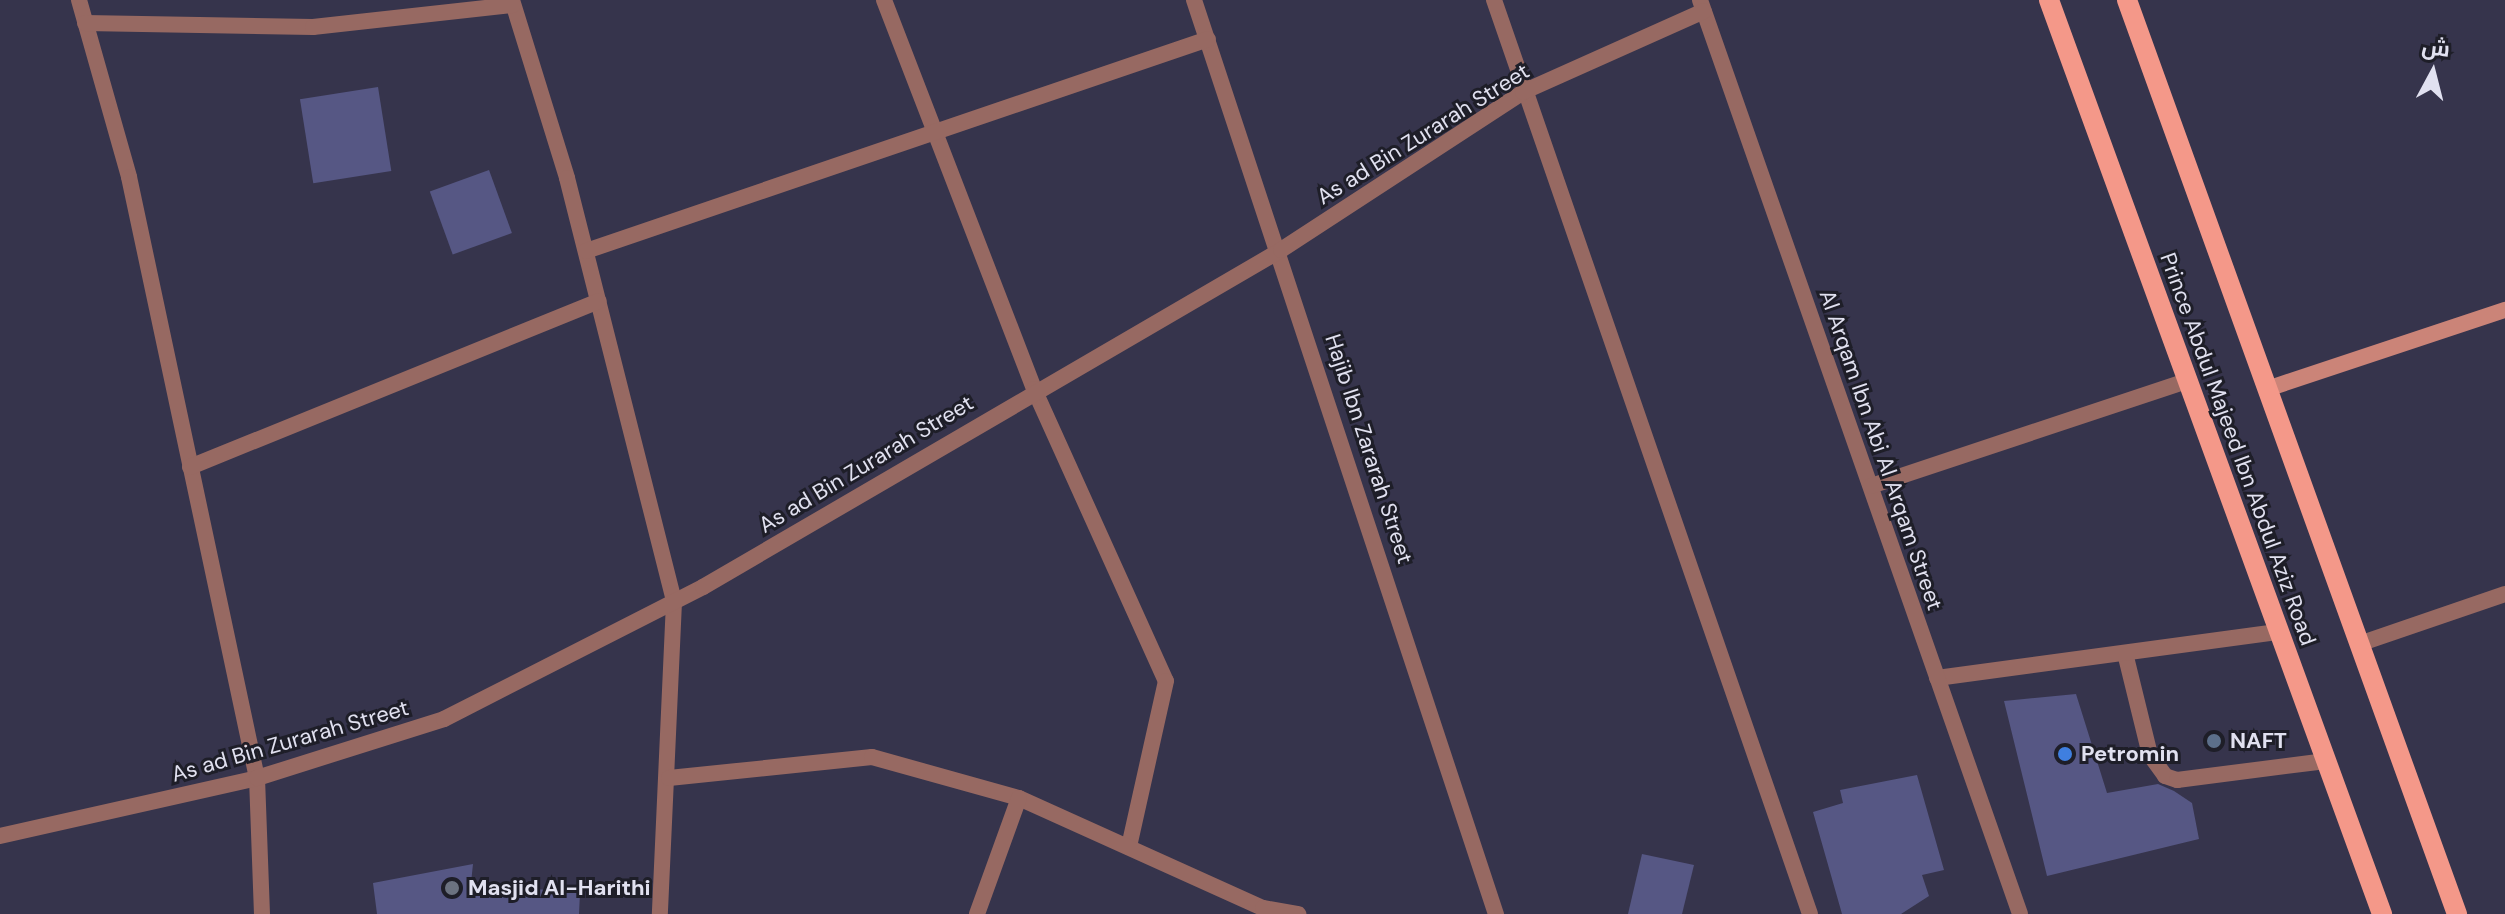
<!DOCTYPE html>
<meta charset="utf-8">
<style>
body{margin:0}
#map{position:relative;width:2505px;height:914px;overflow:hidden;background:#36344c;font-family:"DM Sans",Cairo,sans-serif}
div>[style]{position:absolute}
[style*='--x']{left:calc(var(--x)*1px);top:calc(var(--y)*1px);width:calc(var(--w)*1px);rotate:calc(var(--a)*1deg)}
.building>*{inset:0;background:#565784;transform-origin:0 0}
.lane>*{height:16px;margin:-8px;padding:0 8px;transform-origin:8px;border-radius:8px;background:#976962}
.street>*{height:16px;margin:-8px;padding:0 8px;transform-origin:8px;border-radius:8px;background:#976962}
.secondary>*{height:16px;margin:-8px;padding:0 8px;transform-origin:8px;border-radius:8px;background:#cb8478}
.primary>*{height:20px;margin:-10px;padding:0 10px;transform-origin:10px;border-radius:10px;background:#f49889}
.dots>*{width:22px;height:22px;translate:-50% -50%;box-sizing:border-box;border:4px solid #1e1e28;border-radius:50%}
span{translate:-50% -50%;white-space:nowrap;text-align:center;line-height:1.15;-webkit-text-stroke:6px #1e1e28;paint-order:stroke}
.street-label{font-size:22px;color:#e1e1f0}
.poi-label{font-size:22px;color:#e1e1f0;font-weight:700}
.left{translate:0 -50%;text-align:left}
.north{position:absolute;left:2393px;top:32px;width:80px;height:80px;-webkit-text-stroke:6px #1e1e28;paint-order:stroke;rotate:7deg;font-size:22px;font-weight:700;line-height:32px;text-align:center;color:#e1e1f0}
.north::after{content:'';display:block;margin:auto;width:28px;height:36px;background:#e1e1f0;clip-path:polygon(50% 0,100% 100%,50% 72%,0 100%)}
</style>
<div id="map">
<div class="building">
<div style="left:378px;top:87px;width:85px;height:79px;rotate:81deg"></div>
<div style="left:489px;top:170px;width:67px;height:63px;rotate:70deg"></div>
<div style="clip-path:polygon(2076px 694px,2107px 793px,2158px 784px,2174px 791px,2192px 803px,2199px 839px,2047px 876px,2004px 701px)"></div>
<div style="clip-path:polygon(1917px 775px,1944px 870px,1922px 875px,1929px 896px,1901px 914px,1842px 914px,1813px 812px,1843px 803px,1840px 790px)"></div>
<div style="clip-path:polygon(1642px 854px,1694px 865px,1682px 914px,1628px 914px)"></div>
<div style="clip-path:polygon(473px 864px,471px 883px,580px 893px,579px 914px,377px 914px,373px 883px)"></div>
</div>
<div class="lane">
<div style="--x:2125;--y:653;--w:105;--a:76.2"></div>
<div style="--x:2150;--y:755;--w:26;--a:54"></div>
<div style="--x:2165;--y:776;--w:13;--a:18"></div>
<div style="--x:2177;--y:780;--w:150;--a:-7.3"></div>
<div style="--x:1937;--y:678;--w:345;--a:-7.7"></div>
</div>
<div class="street">
<div style="--x:79;--y:0;--w:184;--a:74.2"></div>
<div style="--x:129;--y:177;--w:614;--a:77.98"></div>
<div style="--x:257;--y:778;--w:136;--a:87.9"></div>
<div style="--x:512;--y:0;--w:186;--a:72.8"></div>
<div style="--x:567;--y:178;--w:437;--a:75.8"></div>
<div style="--x:674;--y:602;--w:312;--a:92.6"></div>
<div style="--x:884;--y:0;--w:417;--a:68.9"></div>
<div style="--x:1034;--y:389;--w:320;--a:65.7"></div>
<div style="--x:1166;--y:681;--w:170;--a:102.6"></div>
<div style="--x:1194;--y:0;--w:963;--a:71.72"></div>
<div style="--x:1494;--y:0;--w:967;--a:70.93"></div>
<div style="--x:1700;--y:0;--w:968;--a:70.7"></div>
<div style="--x:85;--y:23;--w:228;--a:1"></div>
<div style="--x:313;--y:27;--w:201;--a:-6.3"></div>
<div style="--x:586;--y:251;--w:657;--a:-18.82"></div>
<div style="--x:190;--y:467;--w:441;--a:-22.1"></div>
<div style="--x:1871;--y:486;--w:333;--a:-18.4"></div>
<div style="--x:2359;--y:644;--w:154;--a:-18.9"></div>
<div style="--x:669;--y:778;--w:204;--a:-5.9"></div>
<div style="--x:872;--y:757;--w:153;--a:15.6"></div>
<div style="--x:1019;--y:798;--w:268;--a:24.3"></div>
<div style="--x:1263;--y:908;--w:36;--a:10"></div>
<div style="--x:0;--y:836;--w:263;--a:-12.7"></div>
<div style="--x:257;--y:778;--w:196;--a:-17.5"></div>
<div style="--x:444;--y:719;--w:291;--a:-27"></div>
<div style="--x:703;--y:587;--w:669;--a:-30.24"></div>
<div style="--x:1281;--y:250;--w:289;--a:-33.1"></div>
<div style="--x:1523;--y:92;--w:198;--a:-24.1"></div>
<div style="--x:977;--y:914;--w:123;--a:-70.1"></div>
</div>
<div class="secondary">
<div style="--x:2267;--y:389;--w:251;--a:-18.4"></div>
</div>
<div class="primary">
<div style="--x:2049;--y:0;--w:973;--a:69.98"></div>
<div style="--x:2127;--y:0;--w:972;--a:70.15"></div>
</div>
<div class="dots">
<div style="left:2214px;top:741px;background:#5c6f8a"></div>
<div style="left:2065px;top:754px;background:#3f7fe0"></div>
<div style="left:452px;top:888px;background:#6b7280"></div>
</div>
<div class="street-label">
<span style="left:1423px;top:134px;rotate:-32deg">As ad Bin Zurarah Street</span>
<span style="left:1369px;top:449px;rotate:72deg">Hajib Ibn Zararah Street</span>
<span style="left:2238px;top:449px;rotate:70deg">Prince Abdul Majeed Ibn Abdul Aziz Road</span>
<span style="left:1881px;top:450px;rotate:71deg">Al Arqam Ibn Abi Al Arqam Street</span>
<span style="left:866px;top:464px;rotate:-31deg">As ad Bin Zurarah Street</span>
<span style="left:290px;top:741px;rotate:-16deg">As ad Bin Zurarah Street</span>
</div>
<div class="poi-label">
<span class="left" style="left:2230px;top:741px">NAFT</span>
<span class="left" style="left:2081px;top:754px">Petromin</span>
<span class="left" style="left:468px;top:888px">Masjid Al-Harithi</span>
</div>
<div class="north">ش</div>
</div>
